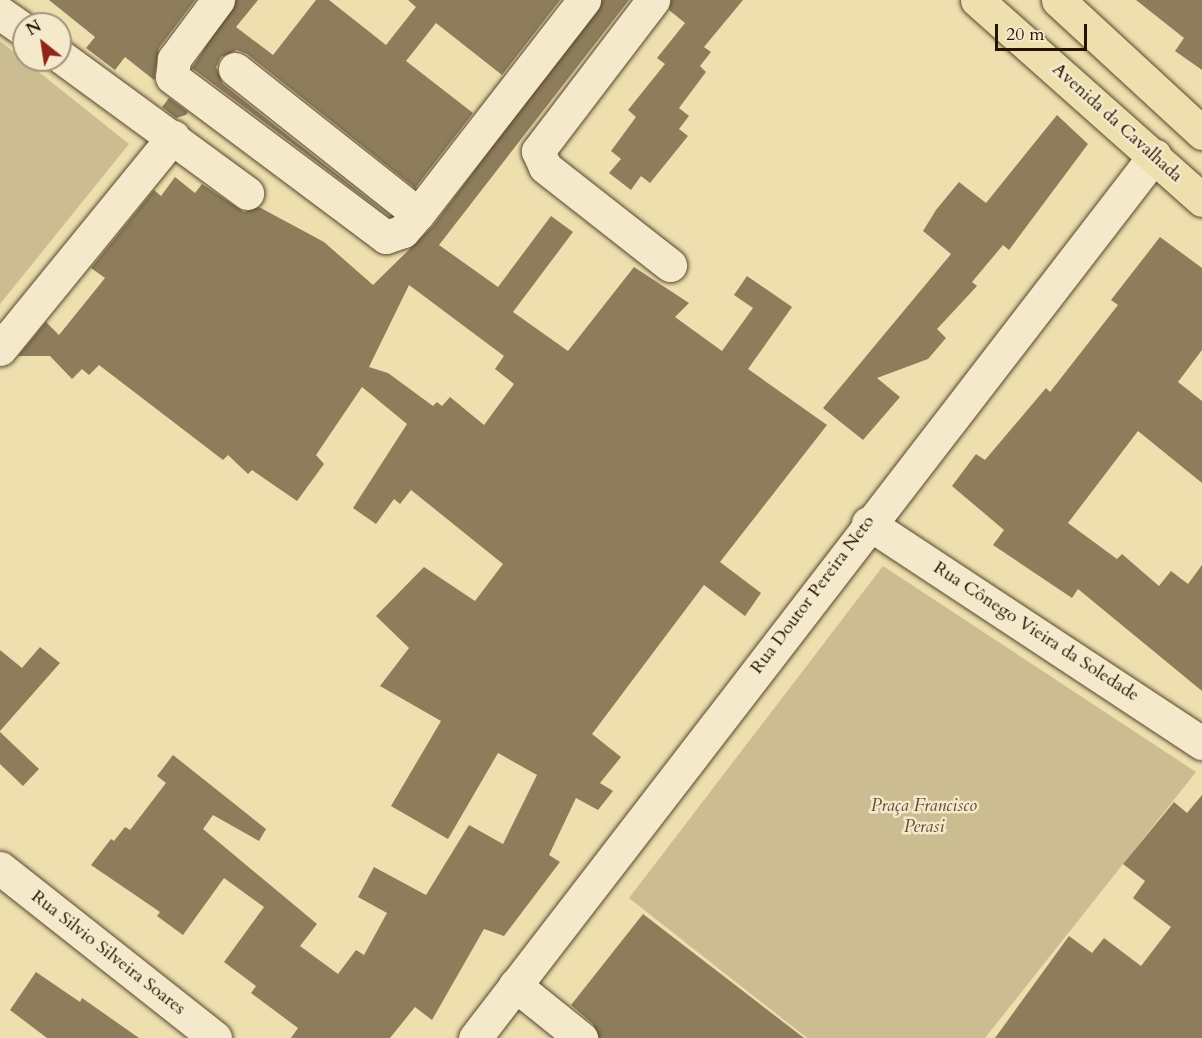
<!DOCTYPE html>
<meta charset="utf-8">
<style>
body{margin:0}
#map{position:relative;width:1202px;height:1038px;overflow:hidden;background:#eedfaf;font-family:Cardo,serif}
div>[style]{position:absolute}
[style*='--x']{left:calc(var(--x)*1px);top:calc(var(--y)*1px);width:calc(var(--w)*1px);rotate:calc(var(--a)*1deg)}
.green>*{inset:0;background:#ccbc91}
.building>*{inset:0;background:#8e7d5b}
.roads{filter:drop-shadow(0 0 2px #58462c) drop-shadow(0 0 2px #58462c)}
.minor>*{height:33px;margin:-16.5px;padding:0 16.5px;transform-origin:16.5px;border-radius:16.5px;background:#f4eacb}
.tertiary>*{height:33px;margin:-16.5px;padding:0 16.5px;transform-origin:16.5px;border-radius:16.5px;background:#f4eacb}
.primary>*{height:33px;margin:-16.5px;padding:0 16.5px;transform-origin:16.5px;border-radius:16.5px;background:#eedfaf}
span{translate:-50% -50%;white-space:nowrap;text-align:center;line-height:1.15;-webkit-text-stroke:5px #f4eacb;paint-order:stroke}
.street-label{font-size:18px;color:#261300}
.park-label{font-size:18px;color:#604e33;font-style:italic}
.north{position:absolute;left:12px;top:12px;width:60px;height:60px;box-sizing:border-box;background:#f4eacb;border:2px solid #a2947a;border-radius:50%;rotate:330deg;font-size:16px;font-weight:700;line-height:24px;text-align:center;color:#261300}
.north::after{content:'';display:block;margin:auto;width:21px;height:27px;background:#8f2418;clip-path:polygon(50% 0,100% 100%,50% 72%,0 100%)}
.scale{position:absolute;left:995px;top:24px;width:92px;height:27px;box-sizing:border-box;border:3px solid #261300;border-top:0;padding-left:8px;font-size:18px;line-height:21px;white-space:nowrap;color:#261300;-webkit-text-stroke:4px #f4eacb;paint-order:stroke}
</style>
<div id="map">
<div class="green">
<div style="clip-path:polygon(0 41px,129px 144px,0 304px)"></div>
<div style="clip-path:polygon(883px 566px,1196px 772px,985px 1038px,807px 1038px,629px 898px)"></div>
</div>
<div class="building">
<div style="clip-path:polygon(49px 0,195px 0,159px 48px,154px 80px,125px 57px,115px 70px,86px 48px,95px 37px)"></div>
<div style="clip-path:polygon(236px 0,258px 0,236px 27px,273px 55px,316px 0,329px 0,386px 45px,416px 7px,408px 0,560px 0,502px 75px,436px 23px,406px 61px,473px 113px,415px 188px,247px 54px,237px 50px,221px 57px,216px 67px,223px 84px,389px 216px,192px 68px)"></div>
<div style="clip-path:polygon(evenodd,602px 0,629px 0,439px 245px,498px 287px,551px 216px,573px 232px,513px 312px,568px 351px,634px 267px,689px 303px,675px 317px,722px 351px,753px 308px,734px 295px,747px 276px,792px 307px,748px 369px,827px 425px,720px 562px,761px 593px,745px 616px,704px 585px,592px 734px,621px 757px,600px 783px,613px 791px,598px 810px,576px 798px,549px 855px,560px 862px,504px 936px,484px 929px,432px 1020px,415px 1007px,390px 1038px,291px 1038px,298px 1028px,251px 993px,256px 986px,224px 962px,264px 907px,224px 878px,183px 935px,157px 916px,160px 912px,91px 865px,111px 839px,114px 841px,125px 827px,130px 830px,166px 783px,157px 776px,173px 755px,266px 829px,259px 841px,213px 815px,203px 829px,317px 924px,300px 946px,338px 974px,356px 950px,364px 955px,387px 913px,358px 897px,374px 867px,426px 895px,469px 825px,503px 844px,537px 775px,498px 753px,448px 839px,391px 806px,441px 721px,380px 686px,409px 648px,376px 616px,424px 567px,475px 601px,503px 564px,411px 490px,400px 504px,394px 499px,376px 524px,353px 508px,407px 424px,362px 387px,316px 455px,324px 464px,297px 501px,252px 470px,248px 474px,228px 455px,223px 460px,99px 365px,89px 375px,82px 369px,72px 379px,50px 356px,18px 356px,46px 322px,59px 335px,105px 278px,91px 268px,154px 190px,161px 196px,175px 177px,195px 193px,202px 184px,244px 212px,259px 207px,324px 242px,373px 285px,433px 226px,602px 0,409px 285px,504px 356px,495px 369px,514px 384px,484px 425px,450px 397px,442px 406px,437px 402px,433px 406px,388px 373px,369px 367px,409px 285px)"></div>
<div style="clip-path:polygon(671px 0,743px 0,704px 47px,711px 52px,700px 66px,706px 72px,679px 108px,689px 116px,679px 129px,688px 136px,650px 183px,641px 176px,631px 190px,609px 173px,621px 159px,611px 151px,636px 117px,628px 110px,665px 64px,657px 58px,685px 23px,669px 10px)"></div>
<div style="clip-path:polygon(1136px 0,1202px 0,1202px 70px,1175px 51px,1184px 38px)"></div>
<div style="clip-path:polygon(169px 98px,188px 112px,186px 115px,176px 118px,162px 107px)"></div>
<div style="clip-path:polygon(1057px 115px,1088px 144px,1009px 250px,1003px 245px,972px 282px,977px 286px,937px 329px,946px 338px,928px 359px,877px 378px,900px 397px,863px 440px,823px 408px,951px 254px,923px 231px,936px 210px,959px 182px,986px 203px)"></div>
<div style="clip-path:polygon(1160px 237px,1202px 268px,1202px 350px,1178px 382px,1202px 401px,1202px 483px,1138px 431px,1068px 523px,1117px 559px,1122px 554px,1159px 586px,1171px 571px,1188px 584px,1202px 565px,1202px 691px,1078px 589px,1072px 598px,993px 545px,1004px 530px,952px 486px,976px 454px,985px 460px,1046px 388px,1050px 392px,1118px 305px,1111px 300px)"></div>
<div style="clip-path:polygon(40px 647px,60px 663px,0 731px,0 650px,22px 668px)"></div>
<div style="clip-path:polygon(0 732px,39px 769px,23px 786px,0 764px)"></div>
<div style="clip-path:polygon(1202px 795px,1202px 1038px,995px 1038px,1069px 936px,1092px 953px,1104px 938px,1141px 966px,1171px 927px,1133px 898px,1145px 881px,1123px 864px,1174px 802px,1187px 813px)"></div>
<div style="clip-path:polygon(643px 914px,756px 1001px,804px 1038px,599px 1038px,593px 1024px,571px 1005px)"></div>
<div style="clip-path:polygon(36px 972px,80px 1002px,82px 998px,139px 1038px,47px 1038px,10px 1010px)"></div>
</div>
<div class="roads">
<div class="minor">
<div style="--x:218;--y:0;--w:74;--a:126.7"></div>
<div style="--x:174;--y:59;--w:18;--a:96"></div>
<div style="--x:172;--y:77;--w:267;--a:36.8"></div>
<div style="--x:386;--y:237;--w:18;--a:-19"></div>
<div style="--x:403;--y:231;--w:23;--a:-49"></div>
<div style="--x:418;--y:214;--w:271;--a:-52.2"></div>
<div style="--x:653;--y:0;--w:190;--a:127.3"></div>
<div style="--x:538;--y:151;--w:17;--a:66"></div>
<div style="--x:545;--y:167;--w:159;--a:38.1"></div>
<div style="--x:0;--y:13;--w:29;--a:35"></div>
<div style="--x:60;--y:56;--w:232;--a:36.2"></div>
<div style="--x:235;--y:69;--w:233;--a:38.4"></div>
<div style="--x:0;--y:349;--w:274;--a:-50.8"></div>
<div style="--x:868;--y:523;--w:400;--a:33.4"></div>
<div style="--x:0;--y:868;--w:274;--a:38.3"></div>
<div style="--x:515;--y:985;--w:85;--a:38.8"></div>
</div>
<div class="tertiary">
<div style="--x:475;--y:1038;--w:1114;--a:-52.4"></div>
</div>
<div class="primary">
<div style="--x:977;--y:0;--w:301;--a:41.6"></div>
<div style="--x:1058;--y:0;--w:196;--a:42.7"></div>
</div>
</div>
<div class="street-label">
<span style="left:1117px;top:123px;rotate:42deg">Avenida da Cavalhada</span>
<span style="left:813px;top:595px;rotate:-53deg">Rua Doutor Pereira Neto</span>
<span style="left:1036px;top:632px;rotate:33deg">Rua Cônego Vieira da Soledade</span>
<span style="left:108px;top:953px;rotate:38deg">Rua Silvio Silveira Soares</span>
</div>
<div class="park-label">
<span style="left:924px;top:817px">Praça Francisco<br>Perasi</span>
</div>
<div class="north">N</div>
<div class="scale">20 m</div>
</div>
